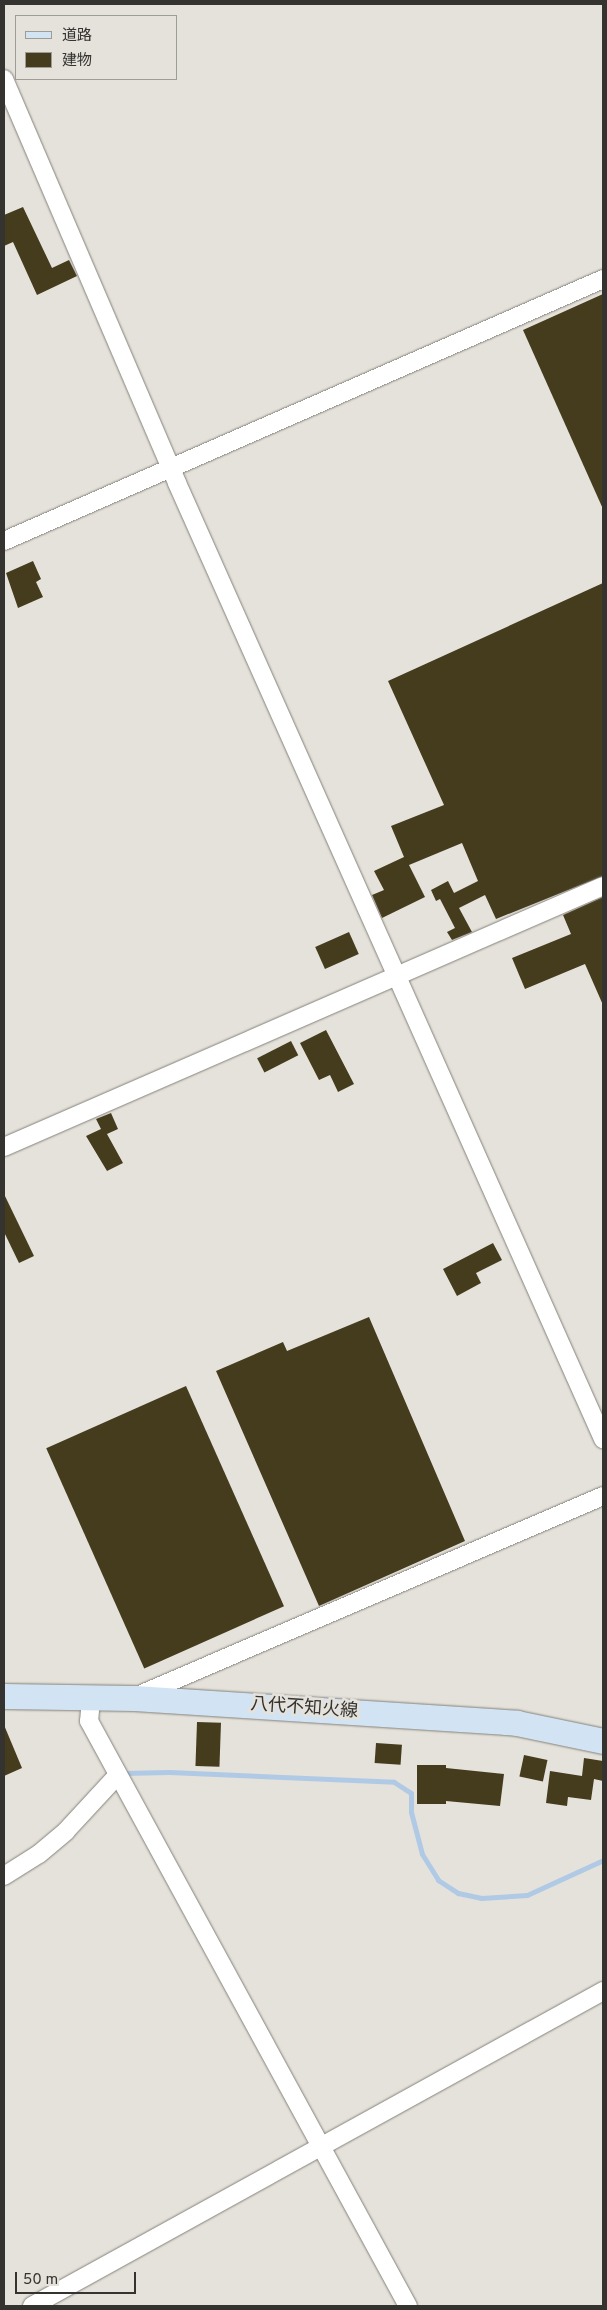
<!DOCTYPE html>
<meta charset="utf-8">
<style>
body{margin:0}
#map{position:relative;width:607px;height:2310px;overflow:hidden;background:#e5e2db;font-family:Overpass,"Noto Sans JP",sans-serif}
div>[style]{position:absolute}
[style*='--x']{left:calc(var(--x)*1px);top:calc(var(--y)*1px);width:calc(var(--w)*1px);rotate:calc(var(--a)*1deg)}
.stream>*{height:5px;margin:-2.5px;padding:0 2.5px;transform-origin:2.5px;border-radius:2.5px;background:#b0cae5}
.building>*{inset:0;background:#453b1d;transform-origin:0 0}
.roads{filter:drop-shadow(0 0 1px #84827b) drop-shadow(0 0 1px #84827b)}
.street>*{height:18px;margin:-9px;padding:0 9px;transform-origin:9px;border-radius:9px;background:#fff}
.secondary>*{height:25px;margin:-12.5px;padding:0 12.5px;transform-origin:12.5px;border-radius:12.5px;background:#d2e3f4}
span{translate:-50% -50%;white-space:nowrap;text-align:center;line-height:1.15;-webkit-text-stroke:5px #e5e2db;paint-order:stroke}
.street-label{font-size:18px;color:#343330}
.frame{position:absolute;inset:0;border:5px solid #343330;pointer-events:none}
.legend{position:absolute;left:15px;top:15px;width:162px;height:65px;box-sizing:border-box;background:#e5e2db;border:1px solid #9e9c97;margin:0;padding:6px 9px;list-style:none;font-size:15px;color:#343330}
.legend li{display:flex;align-items:center;gap:10px;height:25px}
.legend b{width:25px;border:1px solid #9e9c97}
.scale{position:absolute;left:15px;top:2272px;width:121px;height:22px;box-sizing:border-box;border:2px solid #343330;border-top:0;padding-left:6px;font-size:15px;line-height:18px;white-space:nowrap;color:#343330;-webkit-text-stroke:4px #e5e2db;paint-order:stroke}
</style>
<div id="map">
<div class="stream">
<div style="--x:123;--y:1773;--w:46;--a:-1.2"></div>
<div style="--x:169;--y:1772;--w:225;--a:2.5"></div>
<div style="--x:394;--y:1782;--w:20;--a:33"></div>
<div style="--x:411;--y:1793;--w:19;--a:90"></div>
<div style="--x:411;--y:1812;--w:43;--a:75.3"></div>
<div style="--x:422;--y:1854;--w:31;--a:58"></div>
<div style="--x:438;--y:1880;--w:24;--a:33"></div>
<div style="--x:458;--y:1893;--w:24;--a:12"></div>
<div style="--x:481;--y:1898;--w:46;--a:-3.7"></div>
<div style="--x:527;--y:1895;--w:84;--a:-24.7"></div>
</div>
<div class="building">
<div style="clip-path:polygon(23px 207px,52px 268px,69px 260px,77px 276px,37px 295px,13px 242px,4px 246px,4px 215px)"></div>
<div style="clip-path:polygon(603px 294px,603px 509px,523px 330px)"></div>
<div style="clip-path:polygon(33px 561px,41px 579px,36px 582px,43px 597px,18px 608px,6px 573px)"></div>
<div style="clip-path:polygon(603px 583px,603px 876px,496px 919px,485px 895px,459px 908px,472px 932px,452px 940px,447px 932px,455px 928px,440px 899px,436px 901px,431px 890px,448px 881px,454px 893px,478px 881px,462px 843px,409px 865px,425px 897px,382px 918px,372px 895px,384px 890px,374px 871px,404px 857px,391px 826px,444px 805px,388px 681px)"></div>
<div style="clip-path:polygon(603px 897px,603px 1005px,585px 964px,525px 989px,512px 958px,571px 934px,563px 915px)"></div>
<div style="left:349px;top:932px;width:24px;height:37px;rotate:66deg"></div>
<div style="clip-path:polygon(326px 1030px,354px 1084px,338px 1092px,330px 1075px,319px 1080px,300px 1043px)"></div>
<div style="left:291px;top:1041px;width:16px;height:38px;rotate:63deg"></div>
<div style="clip-path:polygon(111px 1113px,118px 1129px,107px 1134px,123px 1163px,107px 1171px,86px 1136px,101px 1129px,96px 1119px)"></div>
<div style="clip-path:polygon(4px 1194px,34px 1256px,19px 1263px,4px 1232px)"></div>
<div style="clip-path:polygon(493px 1243px,502px 1260px,476px 1273px,481px 1283px,457px 1296px,443px 1269px)"></div>
<div style="clip-path:polygon(369px 1317px,465px 1541px,319px 1606px,216px 1371px,283px 1342px,287px 1351px)"></div>
<div style="left:186px;top:1386px;width:241px;height:153px;rotate:66deg"></div>
<div style="left:197px;top:1722px;width:24px;height:44px;rotate:2deg"></div>
<div style="clip-path:polygon(4px 1725px,22px 1768px,4px 1776px)"></div>
<div style="left:376px;top:1743px;width:26px;height:20px;rotate:4deg"></div>
<div style="left:524px;top:1755px;width:24px;height:22px;rotate:12deg"></div>
<div style="clip-path:polygon(584px 1758px,603px 1761px,603px 1781px,594px 1779px,591px 1800px,568px 1797px,567px 1806px,546px 1803px,550px 1771px,582px 1776px)"></div>
<div style="clip-path:polygon(417px 1765px,446px 1765px,446px 1768px,504px 1774px,500px 1806px,446px 1801px,446px 1804px,417px 1804px)"></div>
</div>
<div class="roads">
<div class="street">
<div style="--x:4;--y:79;--w:439;--a:66.8"></div>
<div style="--x:177;--y:483;--w:1047;--a:65.98"></div>
<div style="--x:4;--y:541;--w:654;--a:-23.62"></div>
<div style="--x:4;--y:1147;--w:653;--a:-23.54"></div>
<div style="--x:137;--y:1696;--w:507;--a:-23.23"></div>
<div style="--x:91;--y:1699;--w:22;--a:95"></div>
<div style="--x:89;--y:1721;--w:666;--a:61.4"></div>
<div style="--x:4;--y:1876;--w:41;--a:-32.2"></div>
<div style="--x:39;--y:1854;--w:35;--a:-40"></div>
<div style="--x:66;--y:1831;--w:75;--a:-47.2"></div>
<div style="--x:32;--y:2306;--w:652;--a:-28.88"></div>
</div>
<div class="secondary">
<div style="--x:4;--y:1696;--w:130;--a:0.9"></div>
<div style="--x:134;--y:1698;--w:384;--a:3.7"></div>
<div style="--x:517;--y:1723;--w:88;--a:11.8"></div>
</div>
</div>
<div class="street-label">
<span style="left:304px;top:1709px;rotate:4deg">八代不知火線</span>
</div>
<div class="frame"></div>
<ul class="legend">
<li><b style="height:6px;background:#d2e3f4"></b>道路</li>
<li><b style="height:14px;background:#453b1d"></b>建物</li>
</ul>
<div class="scale">50 m</div>
</div>
